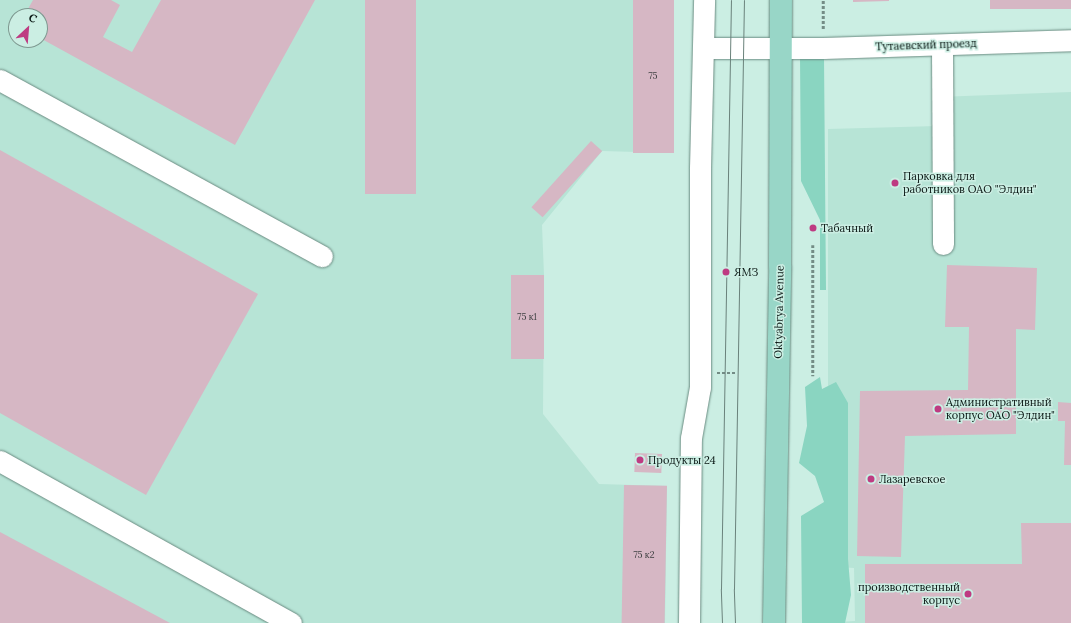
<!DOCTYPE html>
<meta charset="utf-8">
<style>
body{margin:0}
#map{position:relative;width:1071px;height:623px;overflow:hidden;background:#cbeee3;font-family:Lora,serif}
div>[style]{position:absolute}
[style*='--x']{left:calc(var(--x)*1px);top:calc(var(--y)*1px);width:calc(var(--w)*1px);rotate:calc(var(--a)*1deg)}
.built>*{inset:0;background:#b7e4d6}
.green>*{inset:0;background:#8ad5c1}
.building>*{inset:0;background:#d6b7c4;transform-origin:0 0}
.path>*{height:2.5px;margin-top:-1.25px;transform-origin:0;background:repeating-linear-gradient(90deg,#738c85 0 3px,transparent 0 5px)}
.roads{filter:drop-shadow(0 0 1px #6a8b81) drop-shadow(0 0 1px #6a8b81)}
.minor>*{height:21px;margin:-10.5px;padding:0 10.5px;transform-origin:10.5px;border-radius:10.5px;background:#fff}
.major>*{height:22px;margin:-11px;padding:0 11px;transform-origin:11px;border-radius:11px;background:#98d6c7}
.tram>*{height:1px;margin:-0.5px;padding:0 0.5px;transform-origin:0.5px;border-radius:0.5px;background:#6a827b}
.dots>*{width:11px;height:11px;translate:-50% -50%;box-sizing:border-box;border:2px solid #cbeee3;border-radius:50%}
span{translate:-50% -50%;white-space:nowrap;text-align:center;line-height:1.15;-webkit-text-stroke:3px #cbeee3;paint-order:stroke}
.number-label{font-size:9px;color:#3d3f40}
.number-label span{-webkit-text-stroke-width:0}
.street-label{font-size:11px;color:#0a1714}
.poi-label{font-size:11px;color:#0a1714}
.left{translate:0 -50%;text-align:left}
.right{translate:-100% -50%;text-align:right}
.north{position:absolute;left:8px;top:8px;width:40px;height:40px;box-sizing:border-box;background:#cbeee3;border:1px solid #7e9890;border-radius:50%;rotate:26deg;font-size:11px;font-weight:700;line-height:16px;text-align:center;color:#0a1714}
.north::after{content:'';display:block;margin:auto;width:14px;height:18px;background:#be3b82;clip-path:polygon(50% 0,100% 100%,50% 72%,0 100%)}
</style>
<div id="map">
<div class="built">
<div style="clip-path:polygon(evenodd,0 0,674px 0,672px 153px,602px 151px,542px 225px,544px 275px,543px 414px,599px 484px,667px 486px,665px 623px,0 623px,0 0,16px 16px,40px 16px,40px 40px,16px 40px,16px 16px)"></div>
<div style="clip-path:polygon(1071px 92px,1071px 623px,837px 623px,837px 622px,855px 621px,854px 568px,840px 567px,828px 401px,828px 129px,937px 126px,938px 97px)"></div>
</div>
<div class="green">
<div style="clip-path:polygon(800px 57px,824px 57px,826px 290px,820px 290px,820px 220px,801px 181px)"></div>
<div style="clip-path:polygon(820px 377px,822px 389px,836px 382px,848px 403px,848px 559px,851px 595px,845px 623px,802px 623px,801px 516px,824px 502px,815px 476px,799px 463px,807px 426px,805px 387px)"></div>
</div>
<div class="building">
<div style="clip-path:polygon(33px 0,111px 0,120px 5px,103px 37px,132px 52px,161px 0,315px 0,235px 145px,40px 38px,40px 16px,24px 16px)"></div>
<div style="left:365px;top:0;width:51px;height:194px"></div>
<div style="left:633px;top:0;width:41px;height:153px"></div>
<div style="clip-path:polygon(853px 0,889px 0,889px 1px,853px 2px)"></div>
<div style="left:990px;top:0;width:81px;height:9px"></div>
<div style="left:591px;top:141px;width:15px;height:89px;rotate:42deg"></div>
<div style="clip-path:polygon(0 150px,258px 294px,146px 495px,0 413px)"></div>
<div style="clip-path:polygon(947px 265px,1037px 268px,1035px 330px,1016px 329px,1016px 434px,905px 436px,901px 557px,857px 556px,860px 391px,968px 390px,969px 327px,945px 327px)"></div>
<div style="left:511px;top:275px;width:33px;height:84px"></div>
<div style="clip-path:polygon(1058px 402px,1071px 403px,1071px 465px,1064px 465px,1065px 421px,1058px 421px)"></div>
<div style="left:635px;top:453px;width:27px;height:19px;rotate:2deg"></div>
<div style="left:624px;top:485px;width:43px;height:138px;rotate:1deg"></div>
<div style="clip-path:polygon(1021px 523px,1071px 523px,1071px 623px,865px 623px,865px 564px,1022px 564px)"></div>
<div style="clip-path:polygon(0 532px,170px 623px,0 623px)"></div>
</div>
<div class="path">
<div style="--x:823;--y:29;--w:29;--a:-90"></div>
<div style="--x:813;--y:245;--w:131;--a:90"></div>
<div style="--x:717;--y:373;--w:20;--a:0"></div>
</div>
<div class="roads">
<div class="minor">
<div style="--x:942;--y:45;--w:199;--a:89.7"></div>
<div style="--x:703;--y:48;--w:120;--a:0"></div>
<div style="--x:823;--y:48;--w:248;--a:-1.8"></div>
<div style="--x:0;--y:80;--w:367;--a:28.7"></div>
<div style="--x:0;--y:461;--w:333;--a:29.1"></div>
<div style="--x:689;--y:623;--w:185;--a:-89.4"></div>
<div style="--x:691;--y:438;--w:52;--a:-80"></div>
<div style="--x:700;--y:387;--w:219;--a:-90"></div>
<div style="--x:700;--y:168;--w:168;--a:-88.6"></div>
</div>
<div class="major">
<div style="--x:774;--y:623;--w:357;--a:-89"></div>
<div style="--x:780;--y:266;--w:266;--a:-89.8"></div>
</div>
</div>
<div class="tram">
<div style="--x:722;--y:623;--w:34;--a:-92"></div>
<div style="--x:721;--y:589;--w:589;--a:-89.03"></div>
<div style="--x:735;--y:623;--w:34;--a:-92"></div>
<div style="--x:734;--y:589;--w:589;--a:-89.03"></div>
</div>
<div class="dots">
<div style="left:895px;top:183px;background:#be3b82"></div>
<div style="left:813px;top:228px;background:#be3b82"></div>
<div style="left:726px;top:272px;background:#be3b82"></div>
<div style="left:938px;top:409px;background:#be3b82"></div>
<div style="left:640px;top:460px;background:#be3b82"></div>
<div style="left:871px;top:479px;background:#be3b82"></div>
<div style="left:968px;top:594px;background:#be3b82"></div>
</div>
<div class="number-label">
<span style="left:653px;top:76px">75</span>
<span style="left:527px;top:317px">75 к1</span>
<span style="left:644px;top:555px">75 к2</span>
</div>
<div class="street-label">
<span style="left:926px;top:45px;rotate:-2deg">Тутаевский проезд</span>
<span style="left:779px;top:312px;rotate:-89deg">Oktyabrya Avenue</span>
</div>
<div class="poi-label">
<span class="left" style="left:903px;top:183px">Парковка для<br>работников ОАО "Элдин"</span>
<span class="left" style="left:821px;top:228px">Табачный</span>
<span class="left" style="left:734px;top:272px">ЯМЗ</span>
<span class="left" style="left:946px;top:409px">Административный<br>корпус ОАО "Элдин"</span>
<span class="left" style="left:648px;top:460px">Продукты 24</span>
<span class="left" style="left:879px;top:479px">Лазаревское</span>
<span class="right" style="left:960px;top:594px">производственный<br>корпус</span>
</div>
<div class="north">С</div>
</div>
